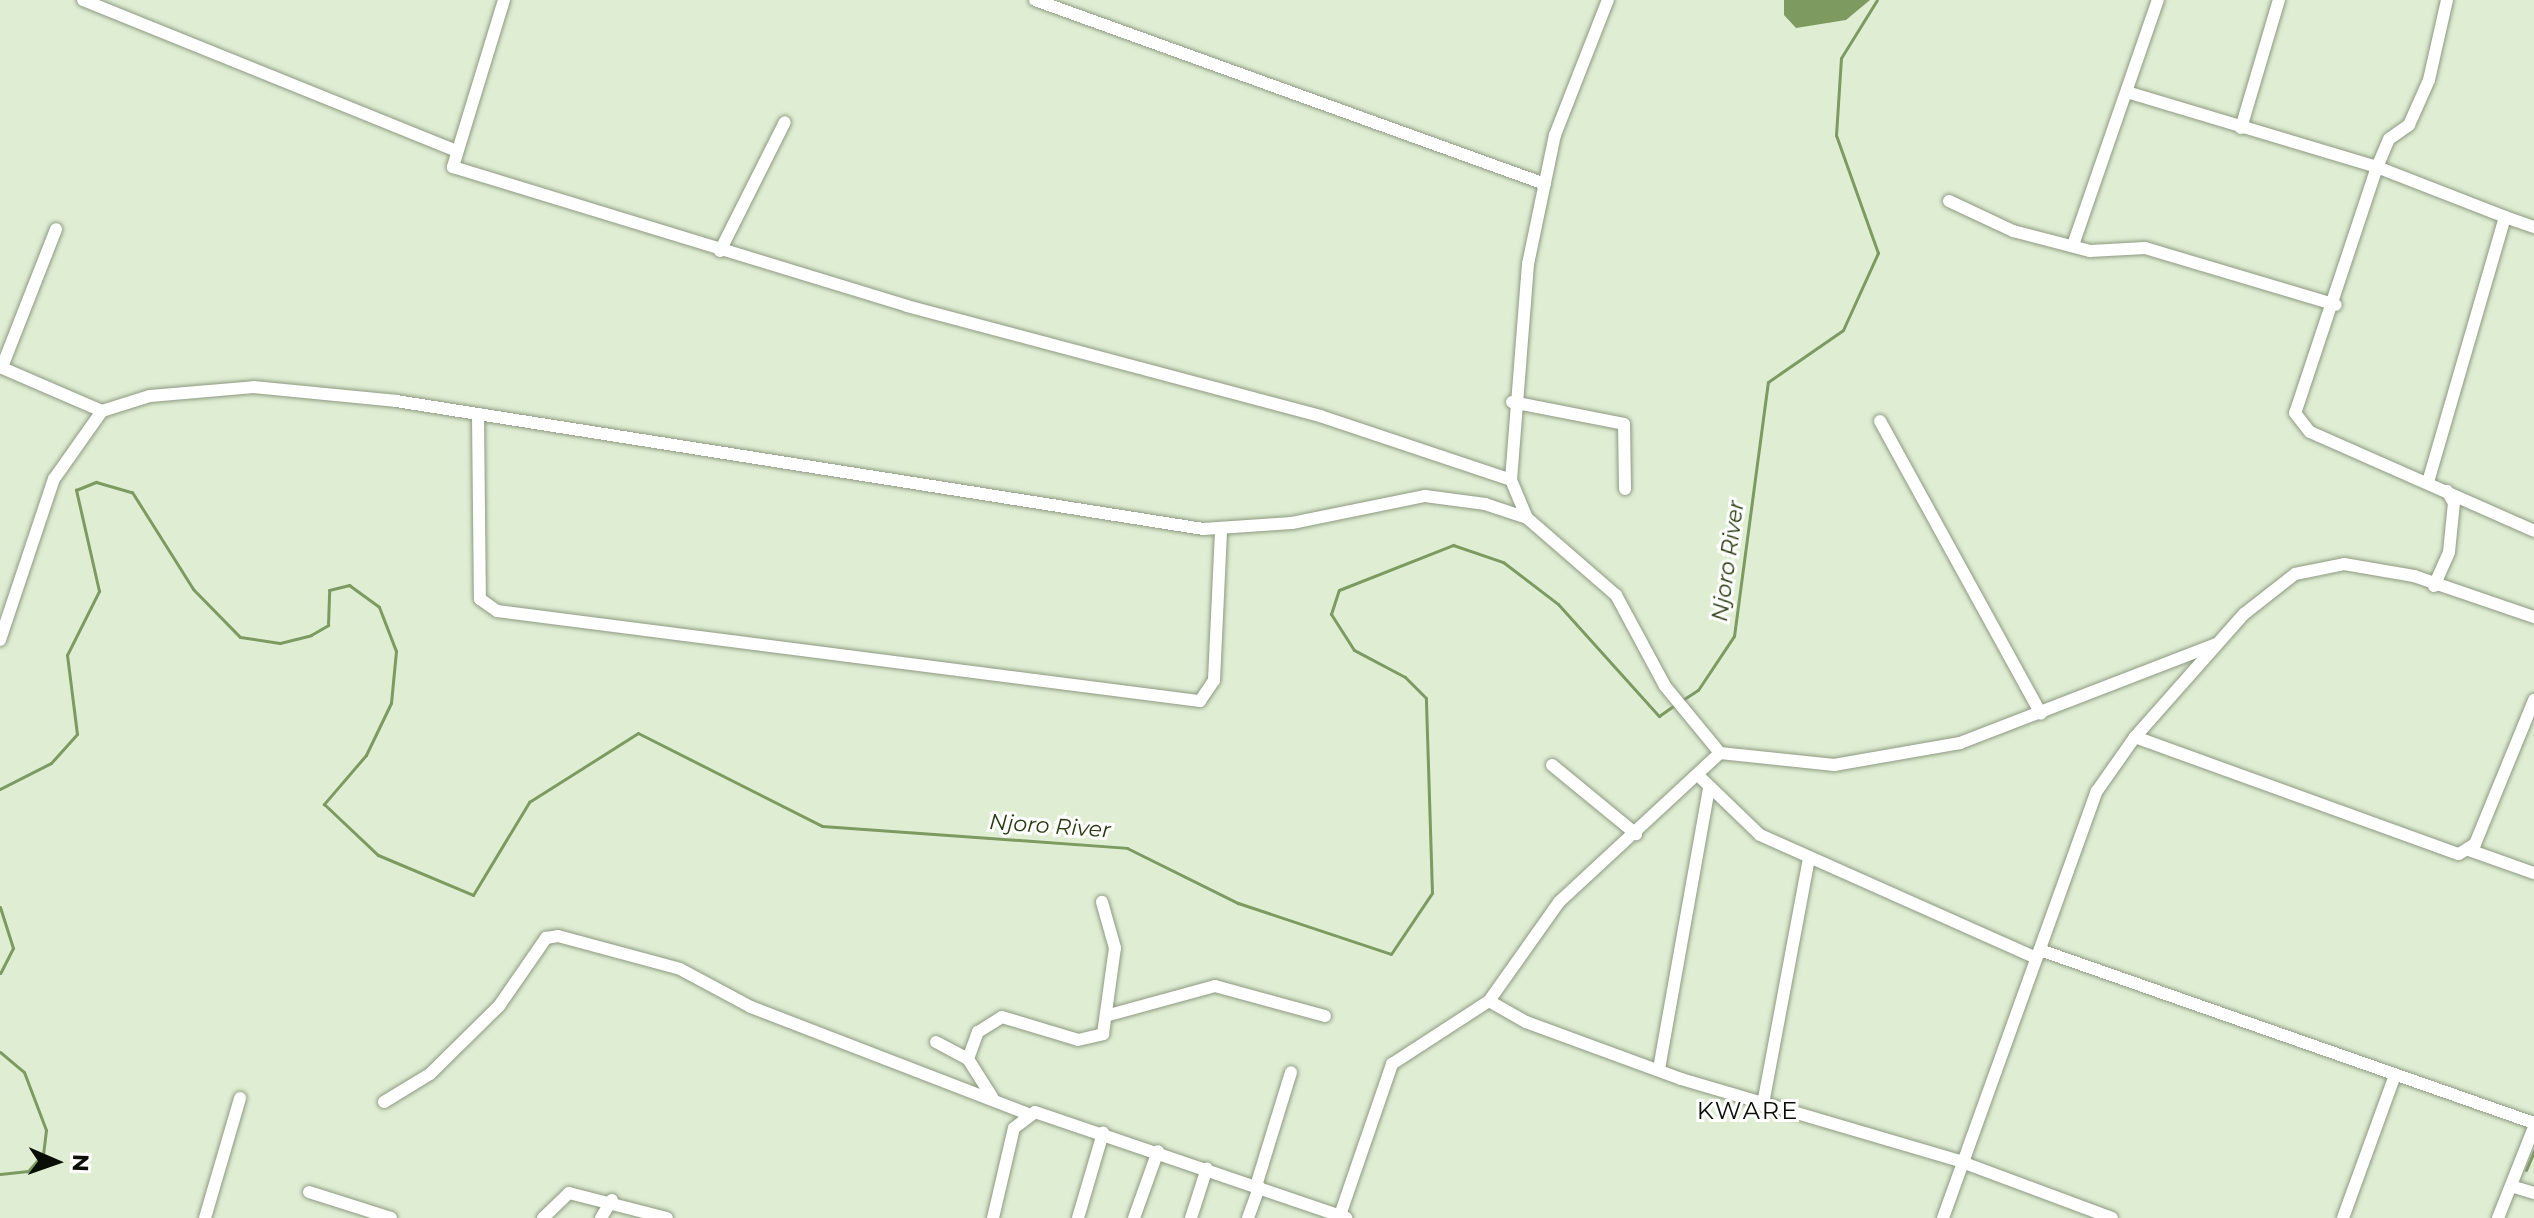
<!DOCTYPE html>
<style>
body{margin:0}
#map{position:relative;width:2534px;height:1218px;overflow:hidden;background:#dfeed3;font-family:Montserrat,sans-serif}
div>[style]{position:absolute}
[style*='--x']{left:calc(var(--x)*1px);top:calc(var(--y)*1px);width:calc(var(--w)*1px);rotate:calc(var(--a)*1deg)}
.water>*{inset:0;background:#7d9a61}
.stream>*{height:3px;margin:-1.5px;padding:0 1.5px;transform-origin:1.5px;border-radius:1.5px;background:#7d9a61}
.roads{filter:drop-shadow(0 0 2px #8d9a81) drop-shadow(0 0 2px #8d9a81)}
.minor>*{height:12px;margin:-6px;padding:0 6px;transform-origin:6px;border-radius:6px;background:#fff}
span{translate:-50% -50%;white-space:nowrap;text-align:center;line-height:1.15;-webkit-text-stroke:6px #fff;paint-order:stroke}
.water-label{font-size:22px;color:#283c12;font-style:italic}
.quarter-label{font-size:24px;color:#090e06;letter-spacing:2px}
.north{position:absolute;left:16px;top:1122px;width:80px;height:80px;-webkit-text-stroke:6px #fff;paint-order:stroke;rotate:92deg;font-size:22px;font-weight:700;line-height:32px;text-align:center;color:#090e06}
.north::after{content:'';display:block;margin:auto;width:28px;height:36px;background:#090e06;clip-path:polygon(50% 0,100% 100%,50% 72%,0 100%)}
</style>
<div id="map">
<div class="water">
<div style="clip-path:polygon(1784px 0,1870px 0,1846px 20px,1796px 28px,1784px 15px)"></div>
</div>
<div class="stream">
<div style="--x:1681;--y:701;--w:20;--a:-33"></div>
<div style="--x:1698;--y:690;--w:65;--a:-56.3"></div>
<div style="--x:1734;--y:636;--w:256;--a:-82.4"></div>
<div style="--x:1768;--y:382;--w:91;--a:-34.7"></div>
<div style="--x:1843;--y:330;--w:85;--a:-65.6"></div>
<div style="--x:1878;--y:253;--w:125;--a:-109.6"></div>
<div style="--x:1836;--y:135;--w:77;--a:-86.3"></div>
<div style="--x:1841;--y:58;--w:68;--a:-58.2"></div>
<div style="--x:0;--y:789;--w:57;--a:-27"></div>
<div style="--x:51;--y:763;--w:39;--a:-48"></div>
<div style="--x:77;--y:734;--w:80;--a:-97.2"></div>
<div style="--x:67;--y:655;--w:72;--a:-63.4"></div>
<div style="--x:99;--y:591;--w:104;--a:-102.8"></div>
<div style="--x:76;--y:490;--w:22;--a:-22"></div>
<div style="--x:96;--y:482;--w:37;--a:16"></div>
<div style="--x:132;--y:492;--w:115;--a:57.8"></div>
<div style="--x:193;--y:589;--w:67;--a:45.6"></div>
<div style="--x:240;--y:637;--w:40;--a:8.5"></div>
<div style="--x:280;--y:643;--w:32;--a:-14"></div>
<div style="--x:311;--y:635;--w:20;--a:-30"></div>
<div style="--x:328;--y:625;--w:35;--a:-88"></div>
<div style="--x:329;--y:590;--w:21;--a:-14"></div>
<div style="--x:349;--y:585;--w:37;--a:36"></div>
<div style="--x:379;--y:607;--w:47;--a:68.9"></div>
<div style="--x:396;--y:651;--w:52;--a:95.5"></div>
<div style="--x:391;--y:703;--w:58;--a:115.7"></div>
<div style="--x:366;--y:755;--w:65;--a:130.6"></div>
<div style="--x:324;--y:804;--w:74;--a:43.4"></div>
<div style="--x:378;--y:855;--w:103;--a:22.8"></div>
<div style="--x:473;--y:895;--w:109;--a:-58.9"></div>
<div style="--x:529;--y:802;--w:129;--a:-32.3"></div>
<div style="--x:638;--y:733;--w:206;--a:26.8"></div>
<div style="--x:822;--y:826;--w:306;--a:4.1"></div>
<div style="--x:1127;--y:848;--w:124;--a:26.4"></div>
<div style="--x:1238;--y:903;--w:161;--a:18.4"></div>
<div style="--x:1391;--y:954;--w:73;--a:-56.1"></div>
<div style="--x:1432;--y:893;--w:195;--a:-91.8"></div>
<div style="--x:1426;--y:698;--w:30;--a:-135"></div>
<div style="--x:1405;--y:677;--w:58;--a:-152.1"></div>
<div style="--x:1354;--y:650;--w:43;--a:-122.6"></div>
<div style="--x:1331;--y:614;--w:25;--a:-72"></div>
<div style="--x:1339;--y:590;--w:123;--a:-21.5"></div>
<div style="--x:1453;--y:545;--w:53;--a:18.8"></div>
<div style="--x:1503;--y:562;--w:69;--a:37.4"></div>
<div style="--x:1558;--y:604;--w:151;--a:48"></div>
<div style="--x:1659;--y:716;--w:19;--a:-35"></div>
<div style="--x:0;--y:907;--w:43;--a:72.4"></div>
<div style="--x:13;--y:948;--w:28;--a:117"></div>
<div style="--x:0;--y:1052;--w:31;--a:40"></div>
<div style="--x:24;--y:1072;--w:62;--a:69.2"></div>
<div style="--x:46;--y:1130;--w:24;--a:97"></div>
<div style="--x:43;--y:1154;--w:23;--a:131"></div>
<div style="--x:28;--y:1171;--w:28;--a:174"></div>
<div style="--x:2526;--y:1170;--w:21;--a:-67"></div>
</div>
<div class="roads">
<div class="minor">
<div style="--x:83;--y:0;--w:401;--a:22"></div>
<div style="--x:504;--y:0;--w:175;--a:107"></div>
<div style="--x:453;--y:167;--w:475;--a:17"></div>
<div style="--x:907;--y:306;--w:427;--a:14.9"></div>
<div style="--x:1320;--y:416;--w:201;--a:18.5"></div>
<div style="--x:1035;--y:0;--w:542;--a:19.84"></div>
<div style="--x:2447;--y:0;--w:82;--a:102.7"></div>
<div style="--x:2429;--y:80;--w:49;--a:114"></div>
<div style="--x:2409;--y:125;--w:24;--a:145"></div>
<div style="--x:2389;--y:139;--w:30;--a:113"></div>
<div style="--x:2377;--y:167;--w:259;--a:108.4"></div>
<div style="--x:2295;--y:413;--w:24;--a:52"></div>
<div style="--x:2310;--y:432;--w:245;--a:23.8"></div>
<div style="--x:2130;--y:93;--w:258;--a:16.7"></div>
<div style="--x:2377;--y:167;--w:137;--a:21.3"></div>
<div style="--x:2505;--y:217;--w:273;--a:106.2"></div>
<div style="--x:2241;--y:128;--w:134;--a:-73.5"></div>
<div style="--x:1949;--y:201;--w:71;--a:25.1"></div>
<div style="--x:2013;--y:231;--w:80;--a:14.6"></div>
<div style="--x:2090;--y:251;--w:55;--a:-3.1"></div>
<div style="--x:2145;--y:248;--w:199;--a:16.6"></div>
<div style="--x:2505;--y:217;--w:31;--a:19"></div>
<div style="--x:2073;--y:245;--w:259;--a:-70.9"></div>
<div style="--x:720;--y:251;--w:144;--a:-63.3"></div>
<div style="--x:0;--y:367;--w:111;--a:23.3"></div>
<div style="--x:2;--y:367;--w:148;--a:-68.6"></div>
<div style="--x:1512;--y:402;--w:114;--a:11.1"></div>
<div style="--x:1624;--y:424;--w:65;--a:89.1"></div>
<div style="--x:478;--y:416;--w:183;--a:89.4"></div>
<div style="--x:480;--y:599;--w:21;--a:35"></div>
<div style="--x:497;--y:611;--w:709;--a:7.3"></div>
<div style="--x:1200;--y:701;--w:25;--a:-56"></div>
<div style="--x:1214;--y:680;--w:151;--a:-87.3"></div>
<div style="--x:1880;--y:421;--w:334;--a:61.2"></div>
<div style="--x:1527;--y:518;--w:41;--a:-112.8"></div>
<div style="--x:1511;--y:480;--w:217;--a:-85.5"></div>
<div style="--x:1528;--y:264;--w:132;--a:-78.2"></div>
<div style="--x:1555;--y:135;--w:145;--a:-68.6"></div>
<div style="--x:2434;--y:586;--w:37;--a:-66"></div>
<div style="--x:2449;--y:552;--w:49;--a:-84.2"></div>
<div style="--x:2454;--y:503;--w:14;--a:-120"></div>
<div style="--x:0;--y:640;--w:170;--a:-71.5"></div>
<div style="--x:54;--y:479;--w:83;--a:-54.8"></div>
<div style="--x:102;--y:411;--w:50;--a:-17.4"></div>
<div style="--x:150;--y:396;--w:104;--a:-4.9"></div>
<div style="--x:254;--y:387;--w:143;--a:5.6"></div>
<div style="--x:396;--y:401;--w:817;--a:9.01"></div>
<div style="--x:1203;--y:529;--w:89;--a:-3.9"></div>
<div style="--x:1292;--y:523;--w:136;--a:-11.5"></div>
<div style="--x:1425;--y:496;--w:61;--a:7.6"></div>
<div style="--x:1485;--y:504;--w:44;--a:18.4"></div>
<div style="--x:1527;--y:518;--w:118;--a:40.9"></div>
<div style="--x:1616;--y:595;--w:103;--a:61.7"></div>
<div style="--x:1665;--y:686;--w:87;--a:50.6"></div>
<div style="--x:1720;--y:753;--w:115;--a:6"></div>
<div style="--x:1834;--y:765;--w:128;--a:-9.9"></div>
<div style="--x:1960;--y:743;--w:274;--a:-21.1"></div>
<div style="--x:2135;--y:737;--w:344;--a:19.9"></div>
<div style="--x:2459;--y:854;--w:19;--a:-32"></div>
<div style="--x:2475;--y:844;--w:156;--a:-67.7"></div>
<div style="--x:1552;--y:765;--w:109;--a:39.4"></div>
<div style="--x:1701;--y:778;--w:82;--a:44"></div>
<div style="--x:1760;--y:835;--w:302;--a:24"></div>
<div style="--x:2469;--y:850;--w:69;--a:19.5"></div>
<div style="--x:2040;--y:950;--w:523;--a:19.3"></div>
<div style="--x:1489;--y:1001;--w:43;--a:29.6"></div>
<div style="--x:1526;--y:1022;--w:165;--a:20.2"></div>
<div style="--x:1681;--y:1079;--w:290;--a:16.4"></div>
<div style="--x:1959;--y:1161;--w:163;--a:20.4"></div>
<div style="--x:1109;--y:1015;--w:110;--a:-15.3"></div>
<div style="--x:1215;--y:986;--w:114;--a:15.3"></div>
<div style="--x:936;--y:1042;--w:36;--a:28"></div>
<div style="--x:968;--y:1059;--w:45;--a:57.7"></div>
<div style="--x:968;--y:1059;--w:29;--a:-70"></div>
<div style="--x:978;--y:1032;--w:28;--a:-32"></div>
<div style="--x:1002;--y:1017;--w:79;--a:16.8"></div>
<div style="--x:1078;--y:1040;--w:26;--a:-13"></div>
<div style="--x:1103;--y:1034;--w:87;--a:-82.1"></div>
<div style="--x:1115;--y:948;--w:48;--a:-105.8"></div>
<div style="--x:1659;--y:1069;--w:284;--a:-79.9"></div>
<div style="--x:384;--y:1102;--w:54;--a:-31.3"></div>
<div style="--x:430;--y:1074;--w:97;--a:-44.6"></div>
<div style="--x:499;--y:1006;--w:83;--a:-55.3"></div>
<div style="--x:546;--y:938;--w:12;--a:-9"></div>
<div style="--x:558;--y:936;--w:126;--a:15.1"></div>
<div style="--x:680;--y:969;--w:81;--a:28.2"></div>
<div style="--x:751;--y:1007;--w:297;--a:21.1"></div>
<div style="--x:1763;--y:1104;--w:250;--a:-79.4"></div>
<div style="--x:1256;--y:1186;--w:119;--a:-72.9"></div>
<div style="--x:2511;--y:1186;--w:24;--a:17"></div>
<div style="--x:309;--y:1192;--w:86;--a:17.6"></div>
<div style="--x:205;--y:1218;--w:125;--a:-73.7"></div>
<div style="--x:543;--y:1218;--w:36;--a:-44"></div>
<div style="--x:569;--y:1193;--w:101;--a:14.3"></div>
<div style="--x:601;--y:1218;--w:21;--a:-59"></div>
<div style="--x:993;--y:1218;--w:92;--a:-76.9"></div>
<div style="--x:1014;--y:1128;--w:26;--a:-37"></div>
<div style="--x:1035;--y:1112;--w:329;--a:18.8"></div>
<div style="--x:1078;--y:1218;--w:89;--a:-73.6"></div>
<div style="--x:1134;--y:1218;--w:71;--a:-70.3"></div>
<div style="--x:1191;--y:1218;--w:52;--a:-72.3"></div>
<div style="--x:1248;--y:1218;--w:33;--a:-70"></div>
<div style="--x:1339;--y:1218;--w:163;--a:-71"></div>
<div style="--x:1392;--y:1064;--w:116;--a:-33"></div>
<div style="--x:1489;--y:1001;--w:121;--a:-54.7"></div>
<div style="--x:1559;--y:902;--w:219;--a:-42.8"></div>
<div style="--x:1943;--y:1218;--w:454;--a:-70.2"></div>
<div style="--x:2097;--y:791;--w:66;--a:-54.9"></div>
<div style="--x:2135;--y:737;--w:164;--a:-48.5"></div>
<div style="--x:2244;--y:614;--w:65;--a:-38.1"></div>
<div style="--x:2295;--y:574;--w:50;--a:-11.5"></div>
<div style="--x:2344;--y:564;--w:71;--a:9.7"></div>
<div style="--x:2414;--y:576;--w:127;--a:18.9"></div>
<div style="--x:2343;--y:1218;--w:152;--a:-70"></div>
<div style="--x:2498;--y:1218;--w:98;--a:-68.4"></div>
</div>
</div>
<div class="water-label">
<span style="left:1728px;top:561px;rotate:-82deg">Njoro River</span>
<span style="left:1050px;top:826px;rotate:4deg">Njoro River</span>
</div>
<div class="quarter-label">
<span style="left:1748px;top:1111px">KWARE</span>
</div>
<div class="north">N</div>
</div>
